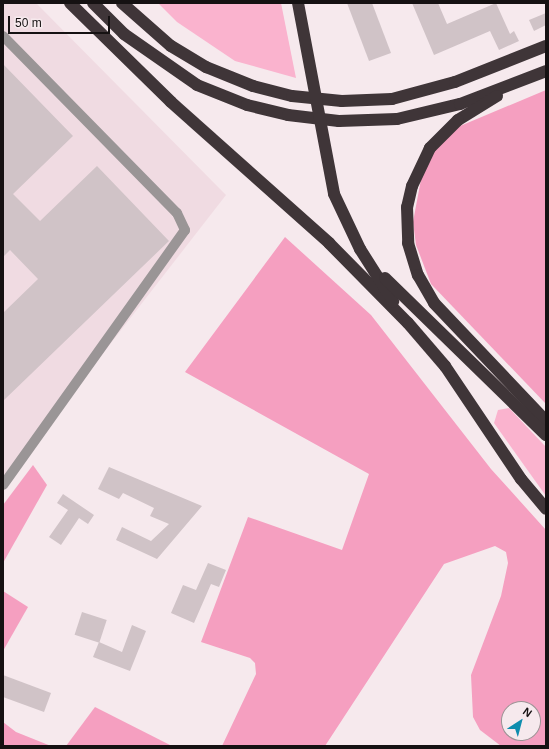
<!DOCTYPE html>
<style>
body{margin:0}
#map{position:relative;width:549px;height:749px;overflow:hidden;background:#f6e9ed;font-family:Arial,sans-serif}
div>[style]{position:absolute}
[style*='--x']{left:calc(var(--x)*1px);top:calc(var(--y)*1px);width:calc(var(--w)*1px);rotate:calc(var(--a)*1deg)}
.built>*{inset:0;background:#f0dbe2}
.green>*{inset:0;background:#fab3ce}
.forest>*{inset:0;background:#f59fc0}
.building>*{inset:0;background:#d0c3c7;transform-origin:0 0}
.minor>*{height:10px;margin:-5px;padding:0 5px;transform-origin:5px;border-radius:5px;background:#9a9596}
.highway>*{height:12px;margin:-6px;padding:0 6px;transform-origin:6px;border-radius:6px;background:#3f3538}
span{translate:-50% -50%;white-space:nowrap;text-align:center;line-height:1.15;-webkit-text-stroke:4px #f6e9ed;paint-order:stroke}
.frame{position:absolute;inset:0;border:4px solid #151112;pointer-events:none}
.north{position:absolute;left:501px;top:701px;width:40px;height:40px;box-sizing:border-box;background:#f6e9ed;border:1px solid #9c9395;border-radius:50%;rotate:36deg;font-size:11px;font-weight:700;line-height:16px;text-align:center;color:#151112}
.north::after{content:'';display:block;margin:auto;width:14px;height:18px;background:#0e8dae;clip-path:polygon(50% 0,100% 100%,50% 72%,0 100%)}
.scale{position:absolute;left:8px;top:16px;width:102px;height:18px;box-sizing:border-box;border:2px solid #151112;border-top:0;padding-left:5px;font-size:12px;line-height:14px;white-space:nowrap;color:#151112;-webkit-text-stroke:3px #f6e9ed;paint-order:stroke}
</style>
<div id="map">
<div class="built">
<div style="clip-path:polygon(3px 3px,36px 3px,226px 195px,3px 482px)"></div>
</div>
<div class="green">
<div style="clip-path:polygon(158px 3px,281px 3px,296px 78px,235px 61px,177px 22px)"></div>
<div style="clip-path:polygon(509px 408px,546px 447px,546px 496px,494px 423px,498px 410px)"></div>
</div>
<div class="forest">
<div style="clip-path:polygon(546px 90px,546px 404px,431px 284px,416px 245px,413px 222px,422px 174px,432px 152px,453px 129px)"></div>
<div style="clip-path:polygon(evenodd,285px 237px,371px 315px,491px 469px,546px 530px,546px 746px,501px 746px,480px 730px,473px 717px,471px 675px,501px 596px,508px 563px,506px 552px,495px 546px,444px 564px,325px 746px,222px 746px,256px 674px,255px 663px,250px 658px,201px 642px,248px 517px,342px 550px,369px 474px,185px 372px,285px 237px,509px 709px,533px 709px,533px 733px,509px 733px,509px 709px)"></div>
<div style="clip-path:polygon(33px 465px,47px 485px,3px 563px,3px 505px)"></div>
<div style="clip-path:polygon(3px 591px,28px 607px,3px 651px)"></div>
<div style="clip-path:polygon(95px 707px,172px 746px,66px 746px)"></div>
<div style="clip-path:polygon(3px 722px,16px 732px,51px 746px,3px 746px)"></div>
</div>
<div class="building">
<div style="clip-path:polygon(347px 3px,372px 3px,391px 53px,369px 61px)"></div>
<div style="clip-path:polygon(412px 3px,438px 3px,447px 24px,496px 3px,510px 34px,514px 31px,519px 41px,499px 50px,490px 31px,434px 55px)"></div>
<div style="clip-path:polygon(546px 13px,546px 25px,534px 31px,529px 20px)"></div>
<div style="clip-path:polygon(3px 64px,73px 136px,13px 194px,40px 221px,97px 166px,169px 241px,3px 401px,3px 313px,38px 279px,10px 250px,3px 257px)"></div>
<div style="clip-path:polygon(109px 467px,202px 506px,157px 559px,116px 540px,122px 527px,151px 541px,169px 524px,150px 516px,154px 508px,123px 493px,119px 499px,98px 489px)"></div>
<div style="clip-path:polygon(63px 494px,94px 515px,88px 524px,79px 518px,61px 545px,49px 537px,68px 510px,57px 503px)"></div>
<div style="clip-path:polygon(208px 563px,226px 570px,219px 587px,211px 584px,194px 623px,171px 613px,183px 585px,196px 590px)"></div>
<div style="left:82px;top:612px;width:26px;height:24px;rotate:18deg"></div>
<div style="clip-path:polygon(132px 625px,146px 631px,130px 671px,93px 657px,99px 642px,122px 652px)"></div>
<div style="clip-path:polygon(3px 675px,51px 693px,44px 712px,3px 697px)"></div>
</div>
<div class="minor">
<div style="--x:3;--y:36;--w:248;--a:45.5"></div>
<div style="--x:177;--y:213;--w:19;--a:65"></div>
<div style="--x:185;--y:230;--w:313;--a:125.5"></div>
</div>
<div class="highway">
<div style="--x:70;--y:3;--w:141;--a:44.4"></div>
<div style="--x:171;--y:102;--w:212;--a:41.7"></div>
<div style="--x:329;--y:243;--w:112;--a:45.4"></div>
<div style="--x:408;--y:323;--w:57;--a:49.3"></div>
<div style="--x:445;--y:366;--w:136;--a:56.1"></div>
<div style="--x:521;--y:479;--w:39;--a:50"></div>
<div style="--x:93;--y:3;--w:44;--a:45"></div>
<div style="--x:124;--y:34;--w:89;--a:34.9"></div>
<div style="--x:197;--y:85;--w:54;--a:21.8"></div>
<div style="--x:247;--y:105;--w:42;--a:13.7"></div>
<div style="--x:288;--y:115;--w:51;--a:6.7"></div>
<div style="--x:339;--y:121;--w:58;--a:-2"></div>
<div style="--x:397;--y:119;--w:65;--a:-13.4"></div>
<div style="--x:460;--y:104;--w:92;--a:-21"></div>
<div style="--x:122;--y:3;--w:65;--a:41.3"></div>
<div style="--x:171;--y:46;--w:41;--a:31"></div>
<div style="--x:206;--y:67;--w:51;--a:22"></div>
<div style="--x:253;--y:86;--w:40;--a:14.4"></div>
<div style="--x:292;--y:96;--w:50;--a:5.7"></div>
<div style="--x:342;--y:101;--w:50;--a:-2.3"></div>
<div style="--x:392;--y:99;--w:65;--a:-15.1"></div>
<div style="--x:455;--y:82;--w:98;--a:-21.6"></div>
<div style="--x:298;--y:3;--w:194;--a:79.3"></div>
<div style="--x:334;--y:194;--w:61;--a:64.7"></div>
<div style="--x:360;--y:249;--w:62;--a:57.6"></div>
<div style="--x:497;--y:96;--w:46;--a:148.4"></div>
<div style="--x:458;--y:120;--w:40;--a:135"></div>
<div style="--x:430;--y:148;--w:42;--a:115.3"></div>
<div style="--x:412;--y:186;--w:22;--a:103"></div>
<div style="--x:407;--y:207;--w:36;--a:88"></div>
<div style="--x:408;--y:243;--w:34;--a:73"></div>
<div style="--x:418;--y:275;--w:32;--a:60"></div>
<div style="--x:434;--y:303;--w:163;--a:46.5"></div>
<div style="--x:385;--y:278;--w:225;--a:44.3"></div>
</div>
<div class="frame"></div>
<div class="north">N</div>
<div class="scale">50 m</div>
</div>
